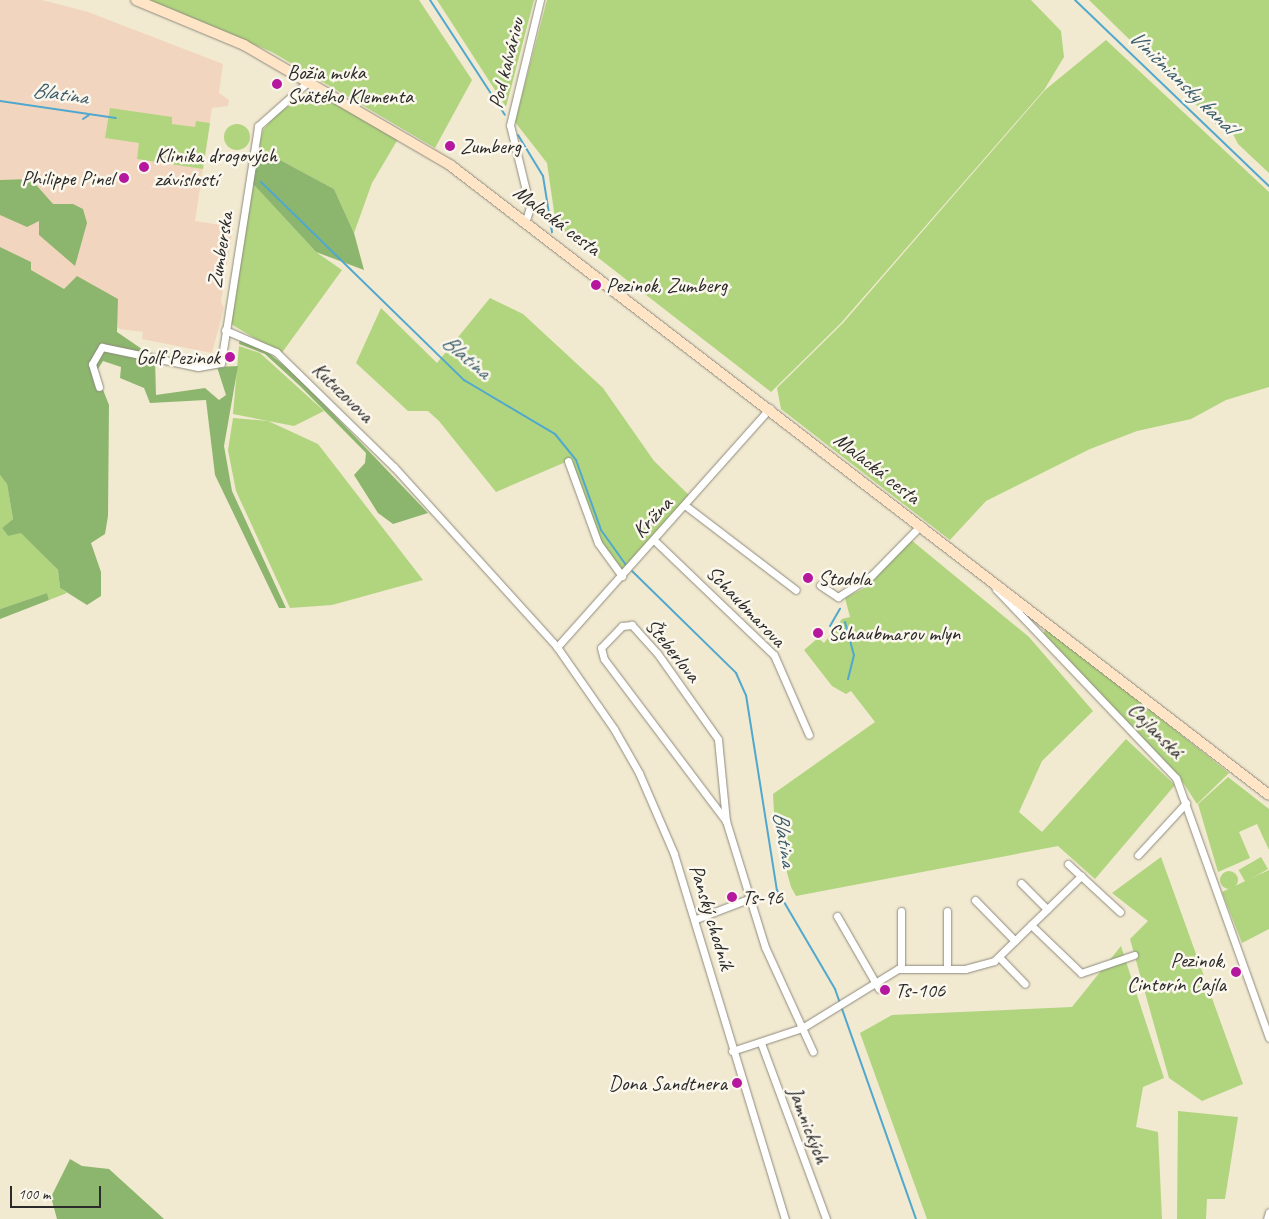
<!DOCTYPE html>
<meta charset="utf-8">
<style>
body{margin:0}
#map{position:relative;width:1269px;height:1219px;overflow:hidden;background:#f1e9d0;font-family:Caveat,sans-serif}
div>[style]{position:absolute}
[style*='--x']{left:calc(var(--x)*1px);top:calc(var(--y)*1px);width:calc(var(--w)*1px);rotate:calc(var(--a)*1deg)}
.built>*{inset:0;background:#f2d5be}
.green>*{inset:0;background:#b0d57e;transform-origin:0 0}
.round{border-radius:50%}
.forest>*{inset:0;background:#8cb66d}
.stream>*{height:2px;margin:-1px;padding:0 1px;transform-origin:1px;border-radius:1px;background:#51a8ce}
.roads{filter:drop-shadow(0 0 1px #8e8a7e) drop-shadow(0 0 1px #8e8a7e)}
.street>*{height:7px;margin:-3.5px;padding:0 3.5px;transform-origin:3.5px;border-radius:3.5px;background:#fff}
.secondary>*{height:10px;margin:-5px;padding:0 5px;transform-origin:5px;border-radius:5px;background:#ffe4c6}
.dots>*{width:14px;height:14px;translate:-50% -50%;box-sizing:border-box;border:2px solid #fbf7ec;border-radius:50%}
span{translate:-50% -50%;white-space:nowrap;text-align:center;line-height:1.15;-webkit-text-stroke:5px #fbf7ec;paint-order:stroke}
.street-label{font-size:21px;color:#2b2b2b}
.poi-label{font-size:21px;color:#2b2b2b}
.left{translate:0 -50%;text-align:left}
.right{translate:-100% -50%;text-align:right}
.water-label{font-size:22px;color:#3a5d6c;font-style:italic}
.scale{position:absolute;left:10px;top:1186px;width:91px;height:22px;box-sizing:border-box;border:2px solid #2b2b2b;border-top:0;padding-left:6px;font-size:15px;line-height:18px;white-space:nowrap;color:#2b2b2b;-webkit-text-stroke:4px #fbf7ec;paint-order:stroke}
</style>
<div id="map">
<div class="built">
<div style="clip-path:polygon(0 0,42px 0,88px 12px,223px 64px,219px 93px,229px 100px,228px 106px,212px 108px,195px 221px,233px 227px,221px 302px,224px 308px,212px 353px,142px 339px,143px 332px,120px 329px,82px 300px,0 258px)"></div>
</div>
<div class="green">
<div style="clip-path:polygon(147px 0,419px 0,472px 80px,435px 148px,272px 52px)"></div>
<div style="clip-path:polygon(437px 0,534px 0,506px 107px)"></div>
<div style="clip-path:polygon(547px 0,1031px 0,1061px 31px,1064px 57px,1044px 90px,997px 144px,841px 323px,771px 392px,556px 225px,547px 163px,515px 122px)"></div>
<div style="clip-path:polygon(1089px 0,1269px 0,1269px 173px,1238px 144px,1229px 126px,1217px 125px)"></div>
<div style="clip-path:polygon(1106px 40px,1269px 192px,1269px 387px,1226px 400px,1191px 419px,1137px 431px,1090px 449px,986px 501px,950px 540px,781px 409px,777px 388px,843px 323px,1045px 90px)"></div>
<div style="clip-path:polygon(315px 87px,398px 139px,372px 183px,354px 233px,334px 189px,258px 148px,263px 130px,276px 115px)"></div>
<div style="clip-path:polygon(110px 108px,172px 117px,172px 124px,195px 127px,196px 121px,210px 123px,203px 169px,137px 159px,139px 143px,105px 138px)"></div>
<div class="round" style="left:224px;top:124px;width:26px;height:26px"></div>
<div style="clip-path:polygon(253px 184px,316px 252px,342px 270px,281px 354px,231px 324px)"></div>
<div style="clip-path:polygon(490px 298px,523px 314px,603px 388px,654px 461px,694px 500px,622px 575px,609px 560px,568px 461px,496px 492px,439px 421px,428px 411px,408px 411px,356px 363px,381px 308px,437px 363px)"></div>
<div style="clip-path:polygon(239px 346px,260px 353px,324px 411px,294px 426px,233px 414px)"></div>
<div style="clip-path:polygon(233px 418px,268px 421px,318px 444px,423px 580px,332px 605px,290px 608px,236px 491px,228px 450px)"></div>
<div style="clip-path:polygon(0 475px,7px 484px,13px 519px,2px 528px,8px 536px,21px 532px,58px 570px,60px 588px,67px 593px,49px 600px,47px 593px,0 609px)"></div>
<div style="clip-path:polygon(910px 539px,1029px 637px,1093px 711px,1042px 761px,1019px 812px,1042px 832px,1126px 739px,1175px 785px,1095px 879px,1058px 846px,796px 896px,791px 887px,775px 830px,773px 794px,875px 722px,851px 691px,846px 694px,832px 686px,804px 650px,818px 638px,824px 643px,842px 619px,850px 617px,845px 598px,866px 587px)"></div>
<div style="clip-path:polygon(1046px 627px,1229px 773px,1197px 804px,1178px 775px,1043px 635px)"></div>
<div style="clip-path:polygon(1228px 777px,1269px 809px,1269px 850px,1257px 824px,1239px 832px,1250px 858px,1218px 872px,1198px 804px)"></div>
<div style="clip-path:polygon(1161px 857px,1243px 1084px,1202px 1101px,1169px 1078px,1130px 939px,1148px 921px,1112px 893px)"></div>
<div style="left:1261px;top:857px;width:14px;height:26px;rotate:60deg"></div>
<div style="clip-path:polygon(1269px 870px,1269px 929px,1242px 943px,1222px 892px)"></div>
<div class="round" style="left:1220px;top:871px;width:18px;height:18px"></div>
<div style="clip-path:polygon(1121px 946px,1164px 1078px,1143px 1087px,1136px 1127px,1158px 1132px,1162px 1219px,927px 1219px,860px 1033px,892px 1015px,1072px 1007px)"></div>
<div style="clip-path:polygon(1178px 1111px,1238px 1117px,1225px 1199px,1207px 1199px,1206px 1219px,1177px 1219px)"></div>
</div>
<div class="forest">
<div style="clip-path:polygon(258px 148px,334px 189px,354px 233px,364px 270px,316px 252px,253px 184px)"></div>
<div style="clip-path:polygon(31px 179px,53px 204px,73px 204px,83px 209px,87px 223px,75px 266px,39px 235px,39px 221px,27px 227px,0 215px,0 180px)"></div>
<div style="clip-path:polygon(0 247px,31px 262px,31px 270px,64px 289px,77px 276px,118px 299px,117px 332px,155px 358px,156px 395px,205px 388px,219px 400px,226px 395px,217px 367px,238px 366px,224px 446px,232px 491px,286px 608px,279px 608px,215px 475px,206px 400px,150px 403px,144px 388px,120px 378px,121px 367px,103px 361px,96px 372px,109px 405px,108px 516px,105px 534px,91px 543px,101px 572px,101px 596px,87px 605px,60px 588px,58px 570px,21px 533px,8px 536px,2px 528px,13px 519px,7px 484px,0 475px)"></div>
<div style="clip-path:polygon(240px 339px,260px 346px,298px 377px,428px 513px,393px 524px,378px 513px,354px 475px,365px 463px,366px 453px,301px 387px,265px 354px,239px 344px)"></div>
<div style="clip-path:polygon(47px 593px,49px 600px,0 619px,0 609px)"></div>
<div style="clip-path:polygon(70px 1159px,82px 1166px,109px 1169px,164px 1219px,57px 1219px,51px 1197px)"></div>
</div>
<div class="stream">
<div style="--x:430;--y:0;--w:137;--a:56.9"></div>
<div style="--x:1075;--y:0;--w:269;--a:43.8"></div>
<div style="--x:0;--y:101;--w:117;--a:8.3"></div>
<div style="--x:83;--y:119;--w:7;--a:-34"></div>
<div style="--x:518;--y:135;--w:48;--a:58.6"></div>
<div style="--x:543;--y:176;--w:57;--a:80.9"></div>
<div style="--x:261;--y:182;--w:284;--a:44.3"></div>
<div style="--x:464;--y:380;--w:106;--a:30.7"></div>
<div style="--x:555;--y:434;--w:33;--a:51"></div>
<div style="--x:576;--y:460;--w:74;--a:70.3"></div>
<div style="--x:601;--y:530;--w:43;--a:54.5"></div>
<div style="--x:632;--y:571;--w:146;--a:44.4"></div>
<div style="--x:736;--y:673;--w:24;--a:66"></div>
<div style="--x:746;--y:695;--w:197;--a:81"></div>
<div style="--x:777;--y:890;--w:115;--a:59.6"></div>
<div style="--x:835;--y:989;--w:244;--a:70.6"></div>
<div style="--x:845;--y:622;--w:34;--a:75"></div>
<div style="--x:854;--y:655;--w:25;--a:104"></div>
<div style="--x:830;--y:626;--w:20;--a:-60"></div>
</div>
<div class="roads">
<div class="street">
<div style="--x:526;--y:220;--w:14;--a:-73"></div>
<div style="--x:530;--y:207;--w:84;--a:-103.7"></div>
<div style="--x:510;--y:125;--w:129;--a:-76.5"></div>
<div style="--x:225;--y:330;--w:56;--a:23.3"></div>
<div style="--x:276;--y:352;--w:165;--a:44.3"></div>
<div style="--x:394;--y:467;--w:243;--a:47.8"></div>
<div style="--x:557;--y:647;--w:100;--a:55.2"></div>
<div style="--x:614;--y:729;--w:51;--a:60.4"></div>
<div style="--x:639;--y:773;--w:88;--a:66.6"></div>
<div style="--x:674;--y:854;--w:382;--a:73.1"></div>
<div style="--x:99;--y:387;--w:24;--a:-107"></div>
<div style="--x:92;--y:364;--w:20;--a:-60"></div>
<div style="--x:102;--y:347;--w:98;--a:11.8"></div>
<div style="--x:198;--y:367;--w:23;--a:-10"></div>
<div style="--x:221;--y:363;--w:240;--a:-81.1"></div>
<div style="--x:258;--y:126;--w:69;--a:-41.5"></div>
<div style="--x:568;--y:461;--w:87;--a:69.9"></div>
<div style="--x:598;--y:543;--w:41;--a:54"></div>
<div style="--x:686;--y:506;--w:138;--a:37.4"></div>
<div style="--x:654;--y:540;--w:166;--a:43.8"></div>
<div style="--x:774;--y:655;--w:87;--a:66.4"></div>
<div style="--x:820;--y:585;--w:22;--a:34"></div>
<div style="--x:838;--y:597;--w:40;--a:-32.9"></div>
<div style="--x:872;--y:575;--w:70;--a:-45.6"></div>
<div style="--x:996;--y:589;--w:261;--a:46.4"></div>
<div style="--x:1176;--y:778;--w:276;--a:70.3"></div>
<div style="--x:557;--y:647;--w:320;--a:-48.3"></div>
<div style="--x:726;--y:821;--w:82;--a:-95.6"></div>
<div style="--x:718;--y:739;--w:105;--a:-125.3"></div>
<div style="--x:657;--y:653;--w:38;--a:-132"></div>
<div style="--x:632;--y:625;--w:10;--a:174"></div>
<div style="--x:622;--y:626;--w:30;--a:134"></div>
<div style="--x:601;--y:648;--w:11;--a:75"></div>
<div style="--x:604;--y:659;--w:203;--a:53"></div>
<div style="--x:726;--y:821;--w:132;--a:72.8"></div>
<div style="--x:765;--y:947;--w:115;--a:65.4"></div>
<div style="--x:1138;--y:855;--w:71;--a:-47.3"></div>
<div style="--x:1068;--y:864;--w:18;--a:43"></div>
<div style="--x:1021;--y:883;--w:37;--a:45"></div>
<div style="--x:975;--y:900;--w:57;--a:45.7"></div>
<div style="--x:901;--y:911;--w:58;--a:90"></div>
<div style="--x:837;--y:916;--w:84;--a:60.1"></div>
<div style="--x:696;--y:919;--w:56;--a:-21"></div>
<div style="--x:1031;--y:925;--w:69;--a:43.8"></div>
<div style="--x:1081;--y:973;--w:56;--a:-18.8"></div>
<div style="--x:999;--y:957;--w:37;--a:46"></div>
<div style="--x:947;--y:968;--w:57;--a:-90"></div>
<div style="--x:761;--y:1043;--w:188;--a:69.7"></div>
<div style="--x:732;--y:1051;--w:74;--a:-18.2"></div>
<div style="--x:802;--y:1028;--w:113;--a:-31.6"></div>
<div style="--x:898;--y:969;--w:67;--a:0"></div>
<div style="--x:965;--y:969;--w:30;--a:-15"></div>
<div style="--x:994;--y:961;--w:122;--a:-44.3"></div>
<div style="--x:1081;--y:876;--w:53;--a:42.7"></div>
<div style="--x:1267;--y:1219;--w:7;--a:-74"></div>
</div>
<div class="secondary">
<div style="--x:136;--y:0;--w:117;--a:22.6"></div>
<div style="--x:244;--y:45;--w:238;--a:30.2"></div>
<div style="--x:450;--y:165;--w:1033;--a:37.57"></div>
</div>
</div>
<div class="dots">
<div style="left:277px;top:84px;background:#b5179e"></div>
<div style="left:450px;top:146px;background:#b5179e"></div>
<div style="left:144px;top:167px;background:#b5179e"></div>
<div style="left:124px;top:178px;background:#b5179e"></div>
<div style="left:596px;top:285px;background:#b5179e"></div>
<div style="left:230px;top:357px;background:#b5179e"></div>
<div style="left:808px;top:578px;background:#b5179e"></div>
<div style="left:818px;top:633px;background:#b5179e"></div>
<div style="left:732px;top:897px;background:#b5179e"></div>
<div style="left:1236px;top:972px;background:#b5179e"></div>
<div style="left:885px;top:990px;background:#b5179e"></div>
<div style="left:737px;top:1083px;background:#b5179e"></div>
</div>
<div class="street-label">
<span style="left:506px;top:63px;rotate:-76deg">Pod kalváriou</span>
<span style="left:557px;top:220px;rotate:37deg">Malacká cesta</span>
<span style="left:220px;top:250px;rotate:-81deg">Zumberska</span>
<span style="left:343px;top:392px;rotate:44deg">Kutuzovova</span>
<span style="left:877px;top:468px;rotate:38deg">Malacká cesta</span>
<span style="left:652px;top:517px;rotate:-47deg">Krížna</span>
<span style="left:746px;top:606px;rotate:46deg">Schaubmarova</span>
<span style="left:673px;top:650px;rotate:51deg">Šteberlova</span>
<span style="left:1156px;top:730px;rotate:46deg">Cajlanská</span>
<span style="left:712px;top:917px;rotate:73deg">Panský chodník</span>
<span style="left:809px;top:1125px;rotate:69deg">Jamnických</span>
</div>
<div class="poi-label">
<span class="left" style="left:287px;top:84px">Božia muka<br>Svätého Klementa</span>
<span class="left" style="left:460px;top:146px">Zumberg</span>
<span class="left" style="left:155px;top:167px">Klinika drogových<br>závislostí</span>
<span class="right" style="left:114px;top:178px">Philippe Pinel</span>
<span class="left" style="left:606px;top:285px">Pezinok, Zumberg</span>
<span class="right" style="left:220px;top:357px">Golf Pezinok</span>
<span class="left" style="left:818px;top:578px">Stodola</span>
<span class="left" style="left:828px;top:633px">Schaubmarov mlyn</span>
<span class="left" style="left:742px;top:897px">Ts-96</span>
<span class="right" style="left:1226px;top:972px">Pezinok,<br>Cintorín Cajla</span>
<span class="left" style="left:895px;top:990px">Ts-106</span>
<span class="right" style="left:727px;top:1083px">Dona Sandtnera</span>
</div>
<div class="water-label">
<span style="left:1182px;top:82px;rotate:44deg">Viničniansky kanál</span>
<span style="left:60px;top:94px;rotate:8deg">Blatina</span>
<span style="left:466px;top:357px;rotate:40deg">Blatina</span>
<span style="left:784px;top:839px;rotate:81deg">Blatina</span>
</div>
<div class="scale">100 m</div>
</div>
